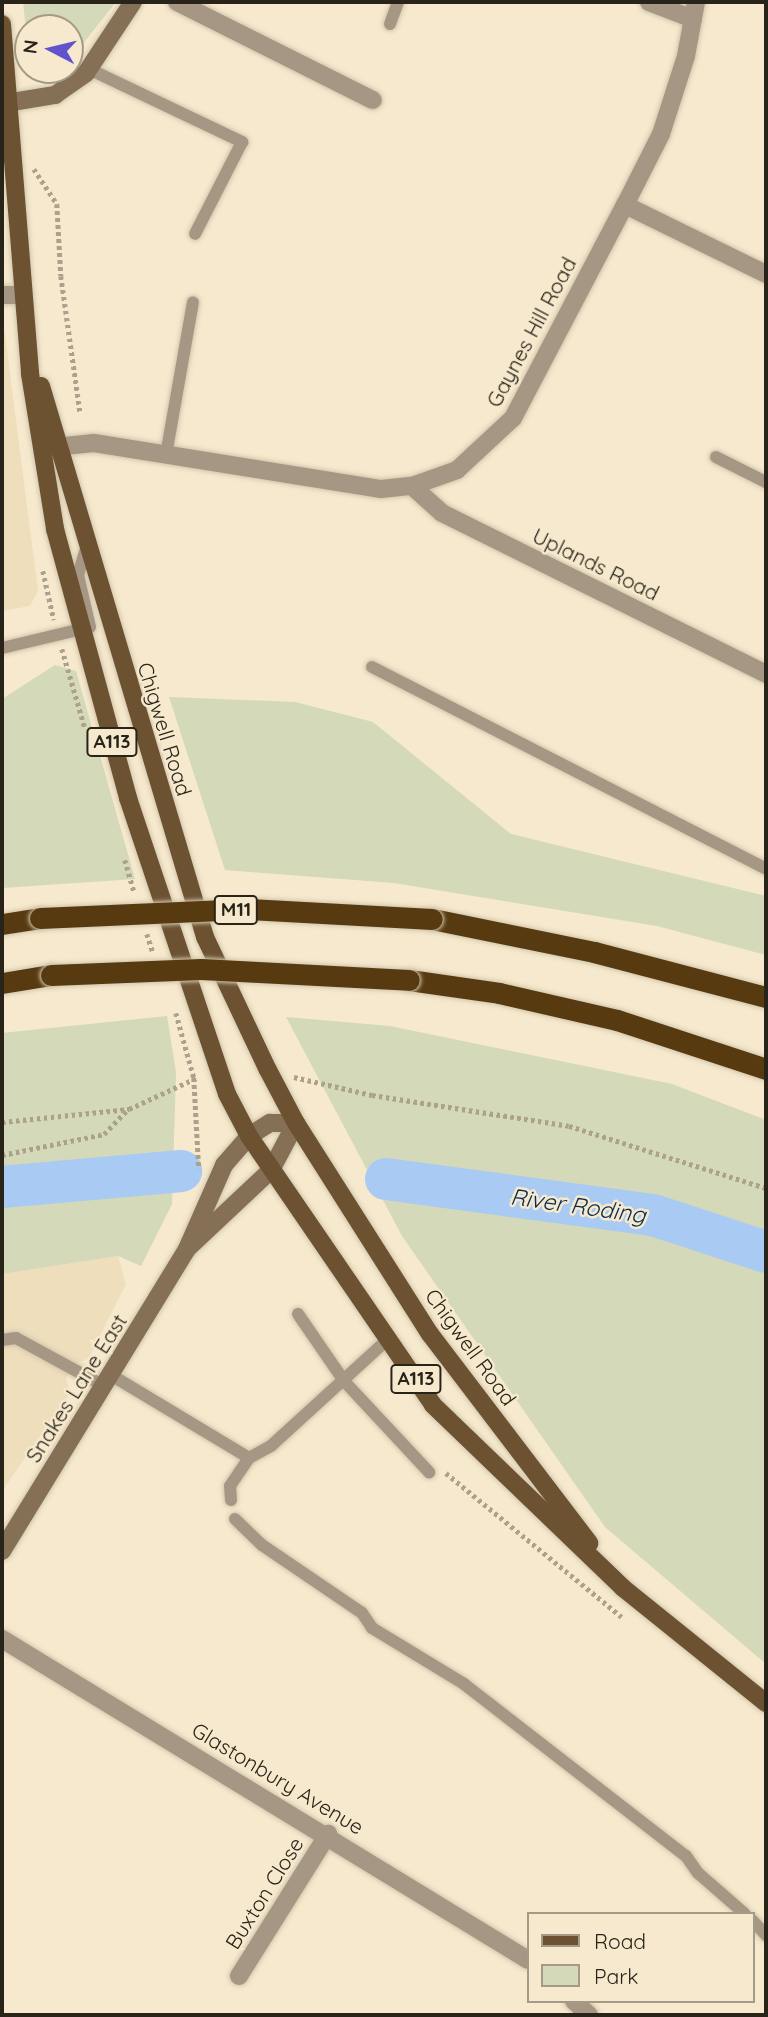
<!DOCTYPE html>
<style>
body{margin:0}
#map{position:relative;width:768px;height:2017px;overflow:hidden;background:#f6e9cd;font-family:Quicksand,sans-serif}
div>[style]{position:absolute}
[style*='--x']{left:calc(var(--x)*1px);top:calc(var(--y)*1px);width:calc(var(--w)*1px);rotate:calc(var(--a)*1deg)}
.built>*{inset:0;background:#eedebb}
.green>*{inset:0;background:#d3d9b9}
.river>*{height:42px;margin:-21px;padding:0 21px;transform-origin:21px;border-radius:21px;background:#a8caf3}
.path>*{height:4.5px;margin-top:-2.25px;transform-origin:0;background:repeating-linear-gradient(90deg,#aba18c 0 3.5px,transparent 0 7px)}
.roads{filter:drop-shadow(0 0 2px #d1c6ad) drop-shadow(0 0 2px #d1c6ad)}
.lane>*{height:12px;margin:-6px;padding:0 6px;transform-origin:6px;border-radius:6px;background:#a69785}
.street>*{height:18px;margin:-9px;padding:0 9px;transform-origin:9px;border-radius:9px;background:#a69785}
.secondary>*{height:18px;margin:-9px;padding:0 9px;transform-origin:9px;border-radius:9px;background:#856f55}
.primary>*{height:18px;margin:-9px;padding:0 9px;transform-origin:9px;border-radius:9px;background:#6d5232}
.highway>*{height:21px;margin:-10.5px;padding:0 10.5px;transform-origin:10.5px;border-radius:10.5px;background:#583a11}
.bridges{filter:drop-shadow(0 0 2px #d1c6ad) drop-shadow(0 0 2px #d1c6ad)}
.highway-bridge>*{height:21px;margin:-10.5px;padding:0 10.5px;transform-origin:10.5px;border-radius:10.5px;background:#583a11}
span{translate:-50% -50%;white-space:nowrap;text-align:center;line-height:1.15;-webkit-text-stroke:5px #f6e9cd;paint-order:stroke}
.shield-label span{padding:2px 5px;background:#f6e9cd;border:2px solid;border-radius:5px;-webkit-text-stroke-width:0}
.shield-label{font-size:19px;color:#29241a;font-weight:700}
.street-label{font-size:21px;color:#29241a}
.water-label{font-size:23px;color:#092c51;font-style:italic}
.frame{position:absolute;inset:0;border:4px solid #29241a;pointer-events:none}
.legend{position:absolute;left:527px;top:1912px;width:228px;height:91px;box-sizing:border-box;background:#f6e9cd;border:2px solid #a49a85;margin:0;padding:9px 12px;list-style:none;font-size:21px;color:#29241a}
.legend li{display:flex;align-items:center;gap:14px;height:35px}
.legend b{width:35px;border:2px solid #a49a85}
.north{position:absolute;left:14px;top:14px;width:70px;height:70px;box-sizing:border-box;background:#f6e9cd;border:2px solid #a49a85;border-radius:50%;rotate:277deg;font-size:19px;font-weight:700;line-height:28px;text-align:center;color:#29241a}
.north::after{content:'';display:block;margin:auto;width:24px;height:32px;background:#6153cc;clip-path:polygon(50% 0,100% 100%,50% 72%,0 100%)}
</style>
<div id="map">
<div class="built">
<div style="clip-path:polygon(2px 312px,38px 591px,30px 606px,2px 611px)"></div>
<div style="clip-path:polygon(118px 1256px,126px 1284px,89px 1358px,75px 1364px,66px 1378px,70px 1393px,2px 1491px,2px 1274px)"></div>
</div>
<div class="green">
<div style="clip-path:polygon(23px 2px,116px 2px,70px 60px,70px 28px,28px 28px,28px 48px)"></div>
<div style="clip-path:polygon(55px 665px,76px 671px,135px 879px,2px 888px,2px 699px)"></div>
<div style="clip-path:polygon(169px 697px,295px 702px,373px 722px,511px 834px,766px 896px,766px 955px,657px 926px,394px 883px,225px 870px)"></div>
<div style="clip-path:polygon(167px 1016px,176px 1072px,172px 1204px,141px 1266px,118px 1256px,2px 1274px,2px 1033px)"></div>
<div style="clip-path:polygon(286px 1017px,390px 1026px,672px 1084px,766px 1120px,766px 1664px,605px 1527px,402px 1236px)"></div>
</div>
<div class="river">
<div style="--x:386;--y:1179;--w:269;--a:7.7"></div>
<div style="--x:653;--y:1215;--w:119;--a:18.1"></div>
<div style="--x:2;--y:1187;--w:180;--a:-5.1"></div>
</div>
<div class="path">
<div style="--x:34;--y:169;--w:42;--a:56.7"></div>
<div style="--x:57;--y:204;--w:72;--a:86.8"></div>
<div style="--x:61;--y:276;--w:137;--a:82"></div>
<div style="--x:43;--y:571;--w:50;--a:77.3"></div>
<div style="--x:62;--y:649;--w:82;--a:73.8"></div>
<div style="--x:125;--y:860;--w:33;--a:74"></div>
<div style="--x:147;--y:934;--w:19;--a:72"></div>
<div style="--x:176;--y:1013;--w:67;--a:74.5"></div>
<div style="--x:194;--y:1078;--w:91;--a:86.9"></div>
<div style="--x:294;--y:1077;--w:80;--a:13"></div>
<div style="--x:372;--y:1095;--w:199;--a:8.9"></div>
<div style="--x:569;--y:1126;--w:207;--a:17.5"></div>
<div style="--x:2;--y:1122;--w:128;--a:-5.8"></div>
<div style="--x:129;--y:1109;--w:74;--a:-24.8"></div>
<div style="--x:2;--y:1155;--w:104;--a:-11.6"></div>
<div style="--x:104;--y:1134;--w:35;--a:-46"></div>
<div style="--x:446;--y:1473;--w:227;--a:39.3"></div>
</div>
<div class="roads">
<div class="lane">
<div style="--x:390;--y:24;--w:23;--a:-70"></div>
<div style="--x:89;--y:69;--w:170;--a:25.5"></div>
<div style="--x:242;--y:142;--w:103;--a:117.1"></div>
<div style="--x:166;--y:455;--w:155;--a:-80"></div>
<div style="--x:716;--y:457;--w:56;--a:26.6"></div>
<div style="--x:2;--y:648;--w:90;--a:-13.4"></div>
<div style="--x:90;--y:627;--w:53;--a:-103"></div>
<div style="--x:78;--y:575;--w:30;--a:-73"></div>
<div style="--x:372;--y:667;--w:443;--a:27.1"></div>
<div style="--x:298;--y:1314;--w:81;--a:55.5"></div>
<div style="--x:344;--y:1381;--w:125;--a:47"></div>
<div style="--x:2;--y:1340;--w:14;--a:-8"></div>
<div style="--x:16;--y:1338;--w:100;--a:28.6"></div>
<div style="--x:111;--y:1375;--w:161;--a:31"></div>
<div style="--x:231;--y:1500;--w:14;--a:-94"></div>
<div style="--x:230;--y:1486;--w:34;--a:-56"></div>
<div style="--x:249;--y:1458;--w:26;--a:-29"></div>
<div style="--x:272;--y:1445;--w:157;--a:-42.4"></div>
<div style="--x:235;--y:1519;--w:37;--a:44"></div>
<div style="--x:262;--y:1545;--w:121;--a:34.2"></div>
<div style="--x:362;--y:1613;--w:18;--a:56"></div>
<div style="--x:372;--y:1628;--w:108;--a:31.3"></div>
<div style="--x:464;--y:1684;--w:281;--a:37.8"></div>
<div style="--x:686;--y:1856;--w:21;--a:55"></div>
<div style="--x:698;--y:1873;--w:62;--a:41.1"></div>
<div style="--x:752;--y:1920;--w:21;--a:47"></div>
</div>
<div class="street">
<div style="--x:177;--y:2;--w:219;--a:26.6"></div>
<div style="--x:649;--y:2;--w:47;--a:21.1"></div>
<div style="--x:625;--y:205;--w:157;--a:26.1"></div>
<div style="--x:2;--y:295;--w:21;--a:0"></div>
<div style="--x:45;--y:448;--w:49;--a:-5.8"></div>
<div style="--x:94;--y:443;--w:291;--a:9.1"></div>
<div style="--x:381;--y:489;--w:31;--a:-6"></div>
<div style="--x:412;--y:486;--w:48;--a:-19.6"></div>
<div style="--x:457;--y:470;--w:76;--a:-42.9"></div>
<div style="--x:513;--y:418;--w:241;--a:-62.3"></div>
<div style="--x:625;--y:205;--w:80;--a:-63.1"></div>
<div style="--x:661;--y:134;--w:82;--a:-72.2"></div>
<div style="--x:686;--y:56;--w:55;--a:-79.5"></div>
<div style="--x:412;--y:486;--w:40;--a:42"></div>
<div style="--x:442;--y:513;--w:362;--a:26.4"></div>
<div style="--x:2;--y:1639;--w:616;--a:31.39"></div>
<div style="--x:239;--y:1976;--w:168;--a:-57.9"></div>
<div style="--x:574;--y:2001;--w:21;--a:43"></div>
</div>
<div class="secondary">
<div style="--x:6;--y:103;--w:50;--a:-9.3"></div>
<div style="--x:55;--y:95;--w:38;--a:-35"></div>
<div style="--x:86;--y:73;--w:85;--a:-56.5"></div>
<div style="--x:2;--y:1551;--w:354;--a:-58.5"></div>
<div style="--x:187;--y:1249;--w:92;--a:-66.2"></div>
<div style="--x:224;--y:1165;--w:38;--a:-49"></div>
<div style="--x:249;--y:1136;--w:25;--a:-32"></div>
<div style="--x:270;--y:1123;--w:26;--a:0"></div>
<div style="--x:296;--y:1123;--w:53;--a:118"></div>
<div style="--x:271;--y:1170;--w:115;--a:136.8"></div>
</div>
<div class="primary">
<div style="--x:2;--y:24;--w:351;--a:85.4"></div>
<div style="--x:30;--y:374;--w:157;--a:80.8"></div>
<div style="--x:55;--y:529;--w:279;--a:74.8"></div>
<div style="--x:128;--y:798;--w:312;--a:71.5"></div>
<div style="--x:227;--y:1094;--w:47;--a:62.4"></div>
<div style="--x:249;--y:1136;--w:326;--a:55.6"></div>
<div style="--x:433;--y:1405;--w:264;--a:43.9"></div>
<div style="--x:623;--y:1588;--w:184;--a:38.8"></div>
<div style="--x:41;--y:386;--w:575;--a:73.42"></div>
<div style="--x:205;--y:937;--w:147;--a:64.7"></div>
<div style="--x:268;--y:1070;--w:60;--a:62.2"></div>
<div style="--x:296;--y:1123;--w:250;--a:57.6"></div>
<div style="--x:430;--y:1334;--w:263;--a:52.7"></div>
</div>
<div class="highway">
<div style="--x:432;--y:919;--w:165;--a:11.5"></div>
<div style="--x:594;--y:952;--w:178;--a:14.7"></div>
<div style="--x:2;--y:924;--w:38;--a:-9"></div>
<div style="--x:409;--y:980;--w:91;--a:8.2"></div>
<div style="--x:499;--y:993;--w:121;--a:12.9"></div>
<div style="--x:617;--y:1020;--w:157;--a:18.2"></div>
<div style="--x:2;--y:983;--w:50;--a:-9.3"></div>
</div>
</div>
<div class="bridges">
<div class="highway-bridge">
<div style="--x:40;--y:918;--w:209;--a:-2.5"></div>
<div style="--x:249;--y:909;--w:183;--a:3.1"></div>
<div style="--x:51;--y:975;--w:150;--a:-2.3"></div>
<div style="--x:201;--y:969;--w:208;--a:3"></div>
</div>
</div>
<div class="shield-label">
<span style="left:112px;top:742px">A113</span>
<span style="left:236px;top:910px">M11</span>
<span style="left:416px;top:1379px">A113</span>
</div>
<div class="street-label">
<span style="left:531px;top:332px;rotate:-62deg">Gaynes Hill Road</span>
<span style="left:596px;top:564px;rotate:26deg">Uplands Road</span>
<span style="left:165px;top:729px;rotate:73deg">Chigwell Road</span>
<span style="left:471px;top:1347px;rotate:54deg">Chigwell Road</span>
<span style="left:76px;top:1388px;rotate:-58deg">Snakes Lane East</span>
<span style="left:278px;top:1778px;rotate:31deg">Glastonbury Avenue</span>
<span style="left:264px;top:1893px;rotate:-58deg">Buxton Close</span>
</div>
<div class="water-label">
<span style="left:578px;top:1206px;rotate:8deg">River Roding</span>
</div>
<div class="frame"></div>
<ul class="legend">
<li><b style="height:9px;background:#6d5232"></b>Road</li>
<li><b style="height:19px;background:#d3d9b9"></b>Park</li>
</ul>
<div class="north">N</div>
</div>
